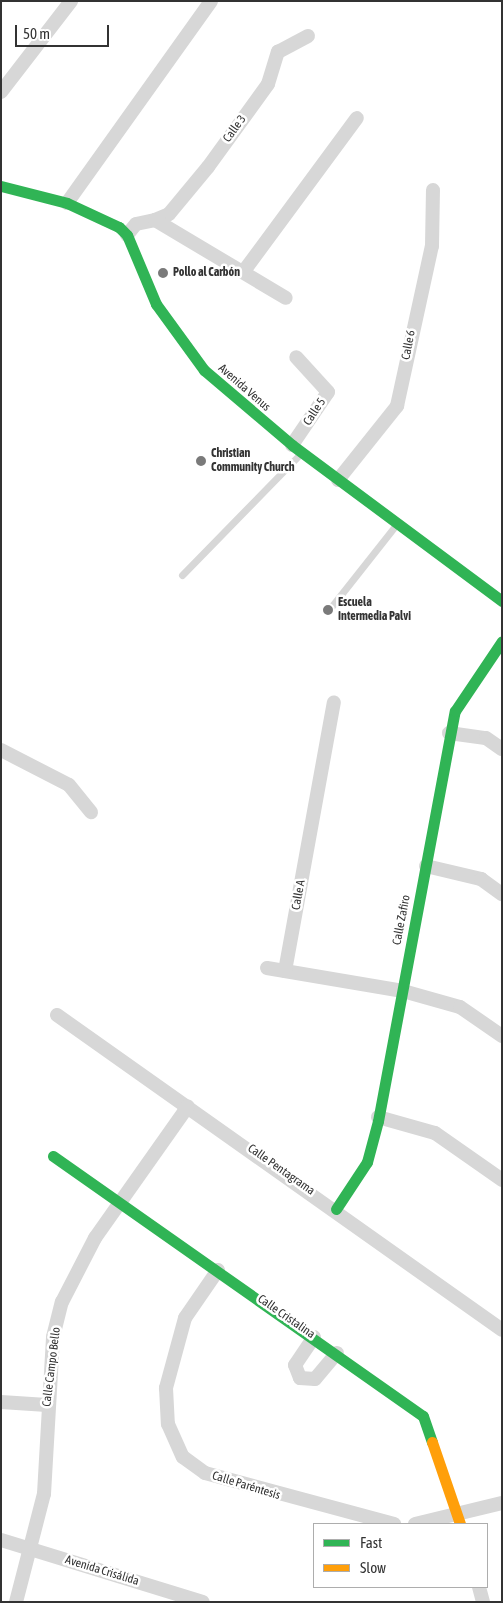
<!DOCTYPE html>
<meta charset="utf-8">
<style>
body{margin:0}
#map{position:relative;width:503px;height:1603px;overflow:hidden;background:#fff;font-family:"Asap Condensed",sans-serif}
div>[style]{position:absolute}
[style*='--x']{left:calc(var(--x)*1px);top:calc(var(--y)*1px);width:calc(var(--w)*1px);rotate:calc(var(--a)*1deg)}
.lane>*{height:7px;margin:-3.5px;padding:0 3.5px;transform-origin:3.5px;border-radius:3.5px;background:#d7d7d7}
.street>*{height:14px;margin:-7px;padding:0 7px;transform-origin:7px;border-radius:7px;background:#d7d7d7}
.fast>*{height:11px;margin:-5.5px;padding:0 5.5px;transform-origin:5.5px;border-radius:5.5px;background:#30b455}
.slow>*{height:11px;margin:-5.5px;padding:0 5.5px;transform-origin:5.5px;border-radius:5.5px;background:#ff9f0a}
.dots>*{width:14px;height:14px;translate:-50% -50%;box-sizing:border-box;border:2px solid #fff;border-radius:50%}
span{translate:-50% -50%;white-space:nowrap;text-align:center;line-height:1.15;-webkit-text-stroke:5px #fff;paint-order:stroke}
.street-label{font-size:12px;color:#333}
.poi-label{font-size:12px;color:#333;font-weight:700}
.left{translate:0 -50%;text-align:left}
.frame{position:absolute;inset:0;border:2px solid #333;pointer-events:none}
.legend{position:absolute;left:313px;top:1523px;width:175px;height:65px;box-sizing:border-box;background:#fff;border:1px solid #adadad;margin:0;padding:6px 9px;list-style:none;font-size:15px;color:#333}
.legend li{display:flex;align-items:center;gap:10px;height:25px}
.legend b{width:25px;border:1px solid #adadad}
.scale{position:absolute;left:15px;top:25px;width:94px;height:22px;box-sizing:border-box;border:2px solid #333;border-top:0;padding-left:6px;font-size:15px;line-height:18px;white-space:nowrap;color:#333;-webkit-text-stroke:4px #fff;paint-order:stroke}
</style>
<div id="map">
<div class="lane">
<div style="--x:182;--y:575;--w:170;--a:-45.7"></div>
<div style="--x:328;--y:611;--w:110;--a:-51.7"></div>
</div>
<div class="street">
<div style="--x:1;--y:92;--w:115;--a:-52.4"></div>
<div style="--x:67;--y:203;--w:248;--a:-54.5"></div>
<div style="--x:155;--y:220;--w:15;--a:-23"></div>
<div style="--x:169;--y:214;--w:61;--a:-50.3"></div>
<div style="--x:208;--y:167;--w:102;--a:-54.1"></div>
<div style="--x:268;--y:84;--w:34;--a:-73"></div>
<div style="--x:278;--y:52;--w:34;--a:-28"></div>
<div style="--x:127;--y:235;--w:14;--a:-51"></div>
<div style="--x:136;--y:224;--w:19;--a:-12"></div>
<div style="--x:155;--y:220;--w:152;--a:30.8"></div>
<div style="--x:244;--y:271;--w:190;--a:-53.6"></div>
<div style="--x:292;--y:445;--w:64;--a:-55.8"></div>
<div style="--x:328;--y:392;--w:47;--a:-132.4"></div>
<div style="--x:338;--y:480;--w:95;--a:-51.4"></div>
<div style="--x:397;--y:406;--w:164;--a:-77.7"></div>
<div style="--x:432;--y:246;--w:56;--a:-89"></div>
<div style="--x:449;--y:733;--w:37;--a:8"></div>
<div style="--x:486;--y:738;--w:19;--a:35"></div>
<div style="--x:1;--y:750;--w:76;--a:27.2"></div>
<div style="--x:69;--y:785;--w:35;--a:51"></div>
<div style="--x:426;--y:866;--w:57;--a:13.3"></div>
<div style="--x:481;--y:879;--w:26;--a:36"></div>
<div style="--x:267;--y:968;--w:138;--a:9.6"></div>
<div style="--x:403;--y:991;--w:59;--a:15.7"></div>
<div style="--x:460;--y:1007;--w:51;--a:34.6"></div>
<div style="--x:285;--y:971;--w:273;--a:-79.7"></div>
<div style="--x:57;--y:1015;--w:545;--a:35.29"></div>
<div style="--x:378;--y:1117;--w:59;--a:15.7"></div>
<div style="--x:435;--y:1133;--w:82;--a:35"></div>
<div style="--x:218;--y:1270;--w:58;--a:124.5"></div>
<div style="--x:185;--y:1318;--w:73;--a:105.2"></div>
<div style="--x:166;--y:1388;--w:36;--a:87"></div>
<div style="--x:168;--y:1424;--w:36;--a:66"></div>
<div style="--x:183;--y:1457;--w:27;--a:36"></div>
<div style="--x:205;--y:1473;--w:196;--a:15.1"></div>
<div style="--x:314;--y:1337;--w:34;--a:124"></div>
<div style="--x:295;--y:1365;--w:14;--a:69"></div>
<div style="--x:300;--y:1378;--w:15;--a:4"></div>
<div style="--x:315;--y:1379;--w:34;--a:-50"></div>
<div style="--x:1;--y:1402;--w:46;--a:3.7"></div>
<div style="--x:415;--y:1524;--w:89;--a:-13.6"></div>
<div style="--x:1;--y:1540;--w:211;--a:17.1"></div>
<div style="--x:479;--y:1587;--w:16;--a:75"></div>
<div style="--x:16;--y:1602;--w:112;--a:-75.5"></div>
<div style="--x:44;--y:1494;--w:157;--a:-86.7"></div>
<div style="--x:53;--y:1337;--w:36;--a:-76"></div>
<div style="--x:62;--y:1302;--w:72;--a:-62.7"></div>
<div style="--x:95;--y:1238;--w:161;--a:-54.8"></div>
</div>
<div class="fast">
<div style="--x:1;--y:186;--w:68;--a:14.4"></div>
<div style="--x:67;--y:203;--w:57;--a:24.8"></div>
<div style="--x:119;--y:227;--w:11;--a:45"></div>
<div style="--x:127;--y:235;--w:75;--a:67.2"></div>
<div style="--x:156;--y:304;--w:82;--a:54"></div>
<div style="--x:204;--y:370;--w:116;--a:40.4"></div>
<div style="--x:292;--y:445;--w:262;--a:36.6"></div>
<div style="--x:53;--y:1156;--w:452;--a:35.1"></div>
<div style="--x:423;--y:1416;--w:28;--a:71"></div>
<div style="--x:336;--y:1209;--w:56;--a:-56.6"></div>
<div style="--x:367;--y:1162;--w:42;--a:-75"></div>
<div style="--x:378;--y:1121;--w:417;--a:-79.4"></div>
<div style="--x:455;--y:711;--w:84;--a:-56.1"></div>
</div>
<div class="slow">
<div style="--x:432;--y:1442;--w:87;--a:71.1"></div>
</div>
<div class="dots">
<div style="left:163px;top:273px;background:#7a7a7a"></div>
<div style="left:201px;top:461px;background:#7a7a7a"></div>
<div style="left:328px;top:610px;background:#7a7a7a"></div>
</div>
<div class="street-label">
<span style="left:235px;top:129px;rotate:-54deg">Calle 3</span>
<span style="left:409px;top:345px;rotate:-79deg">Calle 6</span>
<span style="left:244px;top:388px;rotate:41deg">Avenida Venus</span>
<span style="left:315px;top:412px;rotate:-56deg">Calle 5</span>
<span style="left:299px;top:895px;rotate:-80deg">Calle A</span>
<span style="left:402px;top:920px;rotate:-79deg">Calle Zafiro</span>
<span style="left:281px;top:1170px;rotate:35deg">Calle Pentagrama</span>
<span style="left:286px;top:1317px;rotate:35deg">Calle Cristalina</span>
<span style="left:52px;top:1367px;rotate:-83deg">Calle Campo Bello</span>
<span style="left:246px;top:1486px;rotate:17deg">Calle Paréntesis</span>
<span style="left:102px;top:1571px;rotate:17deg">Avenida Crisálida</span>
</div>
<div class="poi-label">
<span class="left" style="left:173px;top:273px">Pollo al Carbón</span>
<span class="left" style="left:211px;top:461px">Christian<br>Community Church</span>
<span class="left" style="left:338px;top:610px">Escuela<br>Intermedia Palvi</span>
</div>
<div class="frame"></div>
<ul class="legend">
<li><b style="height:6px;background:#30b455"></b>Fast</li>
<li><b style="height:6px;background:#ff9f0a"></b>Slow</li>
</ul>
<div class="scale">50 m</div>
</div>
